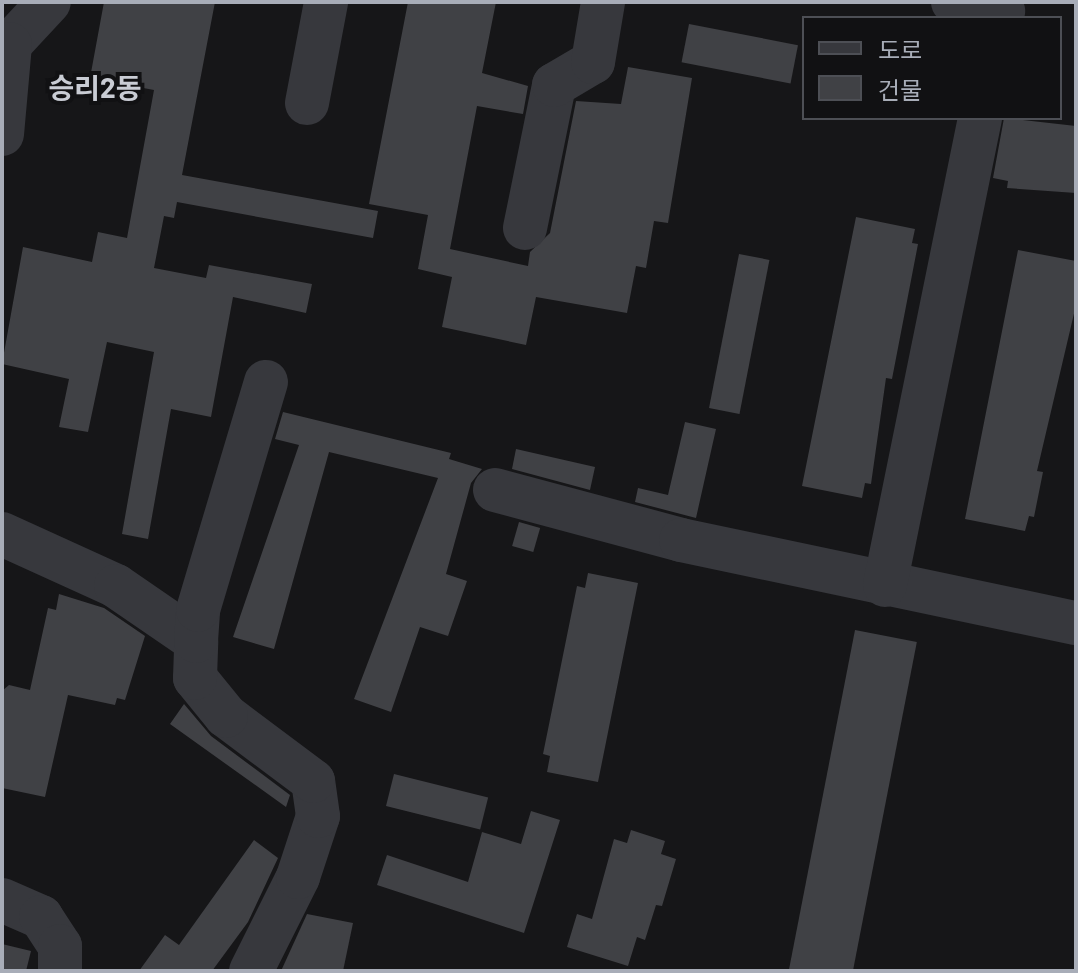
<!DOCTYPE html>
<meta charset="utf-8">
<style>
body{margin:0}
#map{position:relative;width:1078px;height:973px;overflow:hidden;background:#161618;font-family:Barlow,"Noto Sans KR",sans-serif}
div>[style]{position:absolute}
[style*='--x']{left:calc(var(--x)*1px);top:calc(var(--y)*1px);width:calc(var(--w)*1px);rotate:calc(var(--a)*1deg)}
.building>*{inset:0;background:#404145;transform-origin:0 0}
.minor>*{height:44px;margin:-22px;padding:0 22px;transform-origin:22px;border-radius:22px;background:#37383d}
span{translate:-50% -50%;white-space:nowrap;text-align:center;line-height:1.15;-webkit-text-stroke:8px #111113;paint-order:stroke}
.quarter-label{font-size:28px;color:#c9ccd4;font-weight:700}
.frame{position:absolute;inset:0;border:4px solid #a8adb8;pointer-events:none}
.legend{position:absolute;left:802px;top:16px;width:260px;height:104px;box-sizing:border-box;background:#111113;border:2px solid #4d4f55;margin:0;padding:10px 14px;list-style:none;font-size:24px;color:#a8adb8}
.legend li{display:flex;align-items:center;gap:16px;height:40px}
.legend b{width:40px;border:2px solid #4d4f55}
</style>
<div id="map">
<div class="building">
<div style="clip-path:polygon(104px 2px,215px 2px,182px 175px,378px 211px,373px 238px,177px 202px,174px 218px,164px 216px,154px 268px,206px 278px,209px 265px,312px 284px,306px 313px,233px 297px,211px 417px,171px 409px,148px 539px,122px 534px,154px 352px,107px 342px,88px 432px,59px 427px,69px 379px,2px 364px,23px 247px,92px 262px,98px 232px,127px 238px,154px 90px,90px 78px)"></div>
<div style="clip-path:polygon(408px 2px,496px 2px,482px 73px,528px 86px,523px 114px,477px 106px,450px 249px,528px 266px,530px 252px,550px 233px,576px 101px,621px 104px,628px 67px,692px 78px,668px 223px,654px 221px,646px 268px,636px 266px,627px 313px,536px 297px,526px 345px,442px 327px,452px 277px,418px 269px,428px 215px,369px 204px)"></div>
<div style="left:689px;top:24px;width:111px;height:39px;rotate:11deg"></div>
<div style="clip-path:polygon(1004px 118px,1076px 126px,1076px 193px,1007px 188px,1008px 181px,993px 178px)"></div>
<div style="clip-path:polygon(856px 217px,915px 229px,912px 243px,918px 244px,892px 379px,886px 378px,871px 484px,865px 483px,862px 498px,802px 486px)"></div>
<div style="clip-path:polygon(1018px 250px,1076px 261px,1076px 305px,1037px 471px,1043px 472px,1034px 517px,1029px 516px,1025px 531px,965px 519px)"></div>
<div style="left:739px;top:254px;width:31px;height:157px;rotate:11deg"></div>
<div style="clip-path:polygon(283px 412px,451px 453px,449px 459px,482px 469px,471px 483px,446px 574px,467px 581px,448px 636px,420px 627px,391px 712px,354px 699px,438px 478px,329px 452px,274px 649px,233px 637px,299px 445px,275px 439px)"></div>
<div style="clip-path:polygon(685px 422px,716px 429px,696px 518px,635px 502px,638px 488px,668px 495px)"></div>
<div style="clip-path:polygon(516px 449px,595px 467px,590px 490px,512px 469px)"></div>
<div style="left:519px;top:522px;width:22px;height:25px;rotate:16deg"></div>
<div style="clip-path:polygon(588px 573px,638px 583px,598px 782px,547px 772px,550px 756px,543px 754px,577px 586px,585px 588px)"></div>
<div style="clip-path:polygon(59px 594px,104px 608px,145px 636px,125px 700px,117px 698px,115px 705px,68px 695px,45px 797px,2px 788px,2px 691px,9px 685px,30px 690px,48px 608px,56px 610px)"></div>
<div style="left:855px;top:630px;width:63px;height:348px;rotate:11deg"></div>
<div style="clip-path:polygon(184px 704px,211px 736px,290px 795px,286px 807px,170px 724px)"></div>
<div style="left:394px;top:774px;width:97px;height:33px;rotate:14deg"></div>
<div style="clip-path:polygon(531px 811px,560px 820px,524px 933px,377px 885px,387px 855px,468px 882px,482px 832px,521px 844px)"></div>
<div style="clip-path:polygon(631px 830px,665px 841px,661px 854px,676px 859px,662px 906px,656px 905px,645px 940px,637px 937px,628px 966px,567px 947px,577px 914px,592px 919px,614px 839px,627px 843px)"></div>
<div style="clip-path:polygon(254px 840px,278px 858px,248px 922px,212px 971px,139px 971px,165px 935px,179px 945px)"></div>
<div style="clip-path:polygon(307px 914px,353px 923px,343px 971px,281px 971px)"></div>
<div style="clip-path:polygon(2px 944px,31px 951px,26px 971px,2px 971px)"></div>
</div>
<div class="minor">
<div style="--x:953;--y:2;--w:51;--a:10.2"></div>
<div style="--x:2;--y:44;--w:8;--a:0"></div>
<div style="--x:10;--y:44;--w:57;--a:-47.1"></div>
<div style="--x:307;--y:103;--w:103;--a:-79.3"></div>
<div style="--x:2;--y:134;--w:90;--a:-84.9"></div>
<div style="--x:525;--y:228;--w:146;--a:-78.5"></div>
<div style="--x:554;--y:85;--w:45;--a:-30.5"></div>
<div style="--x:593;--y:62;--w:61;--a:-80.5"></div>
<div style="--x:495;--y:490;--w:193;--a:15"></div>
<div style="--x:681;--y:540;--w:404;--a:11.9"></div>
<div style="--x:2;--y:534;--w:125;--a:24.5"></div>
<div style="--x:116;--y:586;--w:97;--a:34.5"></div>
<div style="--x:885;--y:585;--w:477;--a:-78.5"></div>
<div style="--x:2;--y:900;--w:43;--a:23.6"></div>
<div style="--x:41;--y:917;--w:35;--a:57"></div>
<div style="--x:60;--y:946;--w:25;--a:90"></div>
<div style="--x:251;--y:971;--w:105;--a:-63.4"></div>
<div style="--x:298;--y:877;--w:64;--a:-71.8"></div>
<div style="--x:318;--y:816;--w:35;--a:-98"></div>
<div style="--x:313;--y:781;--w:109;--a:-143.2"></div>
<div style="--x:226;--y:716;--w:49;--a:-129.2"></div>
<div style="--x:195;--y:678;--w:37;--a:-88"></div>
<div style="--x:196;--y:641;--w:31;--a:-86"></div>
<div style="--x:198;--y:610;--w:238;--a:-73.4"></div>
</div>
<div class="quarter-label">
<span style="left:95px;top:87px">승리2동</span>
</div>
<div class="frame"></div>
<ul class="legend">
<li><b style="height:10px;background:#37383d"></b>도로</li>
<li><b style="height:22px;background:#404145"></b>건물</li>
</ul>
</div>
